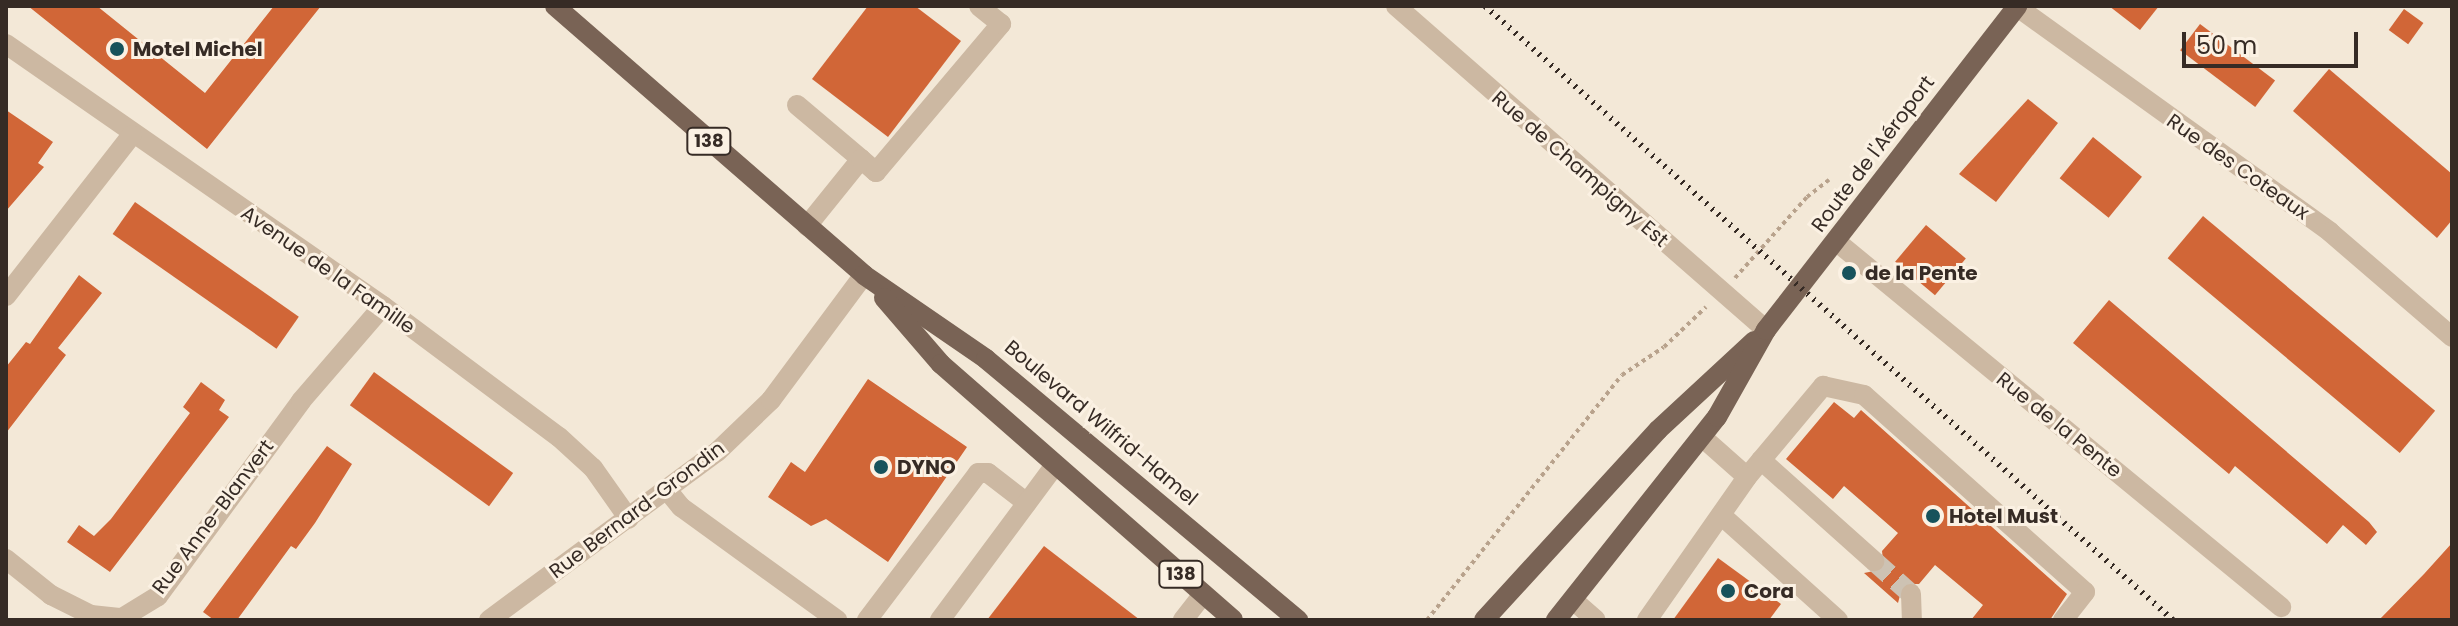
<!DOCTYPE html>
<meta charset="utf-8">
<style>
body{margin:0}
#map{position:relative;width:2458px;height:626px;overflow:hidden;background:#f3e8d7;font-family:Poppins,sans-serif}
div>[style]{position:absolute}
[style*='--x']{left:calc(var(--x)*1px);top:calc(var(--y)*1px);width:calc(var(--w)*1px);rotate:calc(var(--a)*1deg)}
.building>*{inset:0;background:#d16637;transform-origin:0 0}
.minor-tunnel>*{height:20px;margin-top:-10px;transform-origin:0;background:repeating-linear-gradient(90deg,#cdc2b3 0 20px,transparent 0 30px)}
.path>*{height:4px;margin-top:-2px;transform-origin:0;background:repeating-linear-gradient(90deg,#b8a28c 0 4px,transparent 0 8px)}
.minor>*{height:20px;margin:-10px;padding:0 10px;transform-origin:10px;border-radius:10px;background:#ccb8a2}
.major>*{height:20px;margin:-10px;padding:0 10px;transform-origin:10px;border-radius:10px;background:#796355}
.rail>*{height:6px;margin-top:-3px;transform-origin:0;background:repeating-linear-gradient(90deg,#362b25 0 2px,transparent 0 8px)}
.dots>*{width:22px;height:22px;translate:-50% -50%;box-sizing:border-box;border:4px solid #fbf1e3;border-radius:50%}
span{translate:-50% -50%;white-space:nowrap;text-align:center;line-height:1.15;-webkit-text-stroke:6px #fbf1e3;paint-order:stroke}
.shield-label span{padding:2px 6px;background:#fbf1e3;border:2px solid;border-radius:6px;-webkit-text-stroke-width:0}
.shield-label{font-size:18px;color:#362b25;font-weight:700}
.poi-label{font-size:20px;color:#362b25;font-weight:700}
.left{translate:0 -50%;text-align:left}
.street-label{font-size:20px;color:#362b25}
.frame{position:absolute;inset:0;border:8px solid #362b25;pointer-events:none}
.scale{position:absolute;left:2182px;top:32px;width:176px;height:36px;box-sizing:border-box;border:4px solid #362b25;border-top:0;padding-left:10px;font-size:24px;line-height:28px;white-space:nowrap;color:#362b25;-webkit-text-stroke:6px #fbf1e3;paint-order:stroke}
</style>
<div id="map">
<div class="building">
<div style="clip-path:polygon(28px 6px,97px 6px,205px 93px,274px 6px,321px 6px,207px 149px)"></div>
<div style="clip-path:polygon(868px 6px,915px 6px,961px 41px,888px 137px,812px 79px)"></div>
<div style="clip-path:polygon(2109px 6px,2159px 6px,2140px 30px)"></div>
<div style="left:2404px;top:9px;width:24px;height:26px;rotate:36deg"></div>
<div style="left:2200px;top:24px;width:94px;height:33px;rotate:37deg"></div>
<div style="clip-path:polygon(2329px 69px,2452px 174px,2452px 220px,2437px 238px,2293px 111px)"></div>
<div style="clip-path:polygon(2028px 99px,2058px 123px,1996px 202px,1959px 174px)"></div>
<div style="clip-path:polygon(6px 110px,53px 142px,38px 163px,44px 167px,6px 211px)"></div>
<div style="left:2093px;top:137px;width:63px;height:53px;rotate:39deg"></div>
<div style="left:135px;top:202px;width:200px;height:39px;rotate:35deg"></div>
<div style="left:2203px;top:216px;width:303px;height:55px;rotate:40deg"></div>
<div style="left:1926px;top:225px;width:52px;height:48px;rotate:40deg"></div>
<div style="clip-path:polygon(79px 275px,102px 293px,58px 348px,66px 355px,6px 433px,6px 367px,26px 342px,30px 344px)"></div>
<div style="clip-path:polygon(2109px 300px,2369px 522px,2377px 532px,2366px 545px,2343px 525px,2327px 544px,2235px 466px,2229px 474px,2073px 343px)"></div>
<div style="left:374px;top:372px;width:172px;height:41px;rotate:36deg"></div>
<div style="clip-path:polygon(868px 379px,967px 447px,888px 562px,826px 519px,811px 526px,768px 497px,791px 462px,805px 472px)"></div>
<div style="clip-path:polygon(201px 382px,225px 400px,219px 410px,229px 417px,110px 572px,67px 542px,79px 525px,94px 536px,111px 519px,190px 413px,183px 407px)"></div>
<div style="clip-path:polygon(1834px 402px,1854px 418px,1861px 410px,2067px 594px,2050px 620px,1971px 620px,1983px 605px,1935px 565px,1919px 584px,1903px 584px,1898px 603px,1864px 573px,1884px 569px,1882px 551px,1898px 533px,1844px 486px,1833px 499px,1786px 459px)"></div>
<div style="clip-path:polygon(327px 446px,352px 464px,315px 523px,296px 549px,291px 546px,237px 620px,214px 620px,203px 612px)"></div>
<div style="clip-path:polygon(2452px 543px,2452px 620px,2379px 620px,2424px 574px)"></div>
<div style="clip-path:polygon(1044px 546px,1140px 620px,987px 620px)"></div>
<div style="clip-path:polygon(1718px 558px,1781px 604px,1769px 620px,1673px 620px)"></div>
</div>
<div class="minor-tunnel">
<div style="--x:1874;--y:561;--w:50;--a:41.7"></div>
</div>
<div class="path">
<div style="--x:1735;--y:278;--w:108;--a:-48.4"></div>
<div style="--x:1807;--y:197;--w:28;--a:-38"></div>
<div style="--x:1427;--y:620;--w:313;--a:-51.5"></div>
<div style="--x:1622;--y:375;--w:50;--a:-33.7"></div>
<div style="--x:1664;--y:347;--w:58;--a:-43.6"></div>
</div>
<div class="minor">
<div style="--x:1396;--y:6;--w:492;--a:41.2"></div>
<div style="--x:2016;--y:6;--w:387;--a:35.7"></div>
<div style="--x:2330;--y:232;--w:161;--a:40.7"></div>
<div style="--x:6;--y:44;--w:459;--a:34.8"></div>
<div style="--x:383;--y:306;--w:219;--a:36.7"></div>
<div style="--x:559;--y:437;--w:46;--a:42.4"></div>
<div style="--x:593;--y:468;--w:62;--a:54.8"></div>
<div style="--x:797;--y:105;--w:84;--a:40.2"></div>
<div style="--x:807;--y:226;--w:86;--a:-51.1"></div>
<div style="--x:861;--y:159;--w:20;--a:41"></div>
<div style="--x:876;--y:172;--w:194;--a:-49.8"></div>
<div style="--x:1001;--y:24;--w:28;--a:-141"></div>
<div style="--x:1837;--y:242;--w:575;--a:39.42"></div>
<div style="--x:6;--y:296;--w:204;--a:-52"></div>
<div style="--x:1702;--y:437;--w:60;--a:41.6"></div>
<div style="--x:1747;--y:477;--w:119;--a:-50.1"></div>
<div style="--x:1823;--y:386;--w:42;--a:12.4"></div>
<div style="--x:1864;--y:395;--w:296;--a:41.7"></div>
<div style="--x:2085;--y:592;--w:36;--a:128"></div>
<div style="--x:1761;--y:460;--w:152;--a:41.8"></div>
<div style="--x:668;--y:491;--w:21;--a:51"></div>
<div style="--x:681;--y:507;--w:193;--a:35.9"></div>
<div style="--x:1721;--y:515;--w:157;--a:41.9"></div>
<div style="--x:6;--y:559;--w:58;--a:38.7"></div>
<div style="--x:51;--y:595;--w:45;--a:26.6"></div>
<div style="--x:91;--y:615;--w:31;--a:6"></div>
<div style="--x:122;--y:618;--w:42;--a:-31.4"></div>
<div style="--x:158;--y:596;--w:242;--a:-53.7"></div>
<div style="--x:301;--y:401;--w:125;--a:-49.2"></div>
<div style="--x:1911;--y:594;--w:26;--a:88"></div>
<div style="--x:1573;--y:600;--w:30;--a:41"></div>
<div style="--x:489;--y:620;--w:283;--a:-36.4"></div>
<div style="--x:717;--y:452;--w:75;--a:-43.9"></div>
<div style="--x:771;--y:400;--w:156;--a:-53.4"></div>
<div style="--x:867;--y:620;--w:184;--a:-52.9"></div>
<div style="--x:978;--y:473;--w:10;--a:0"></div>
<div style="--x:988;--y:473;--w:49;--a:37.6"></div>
<div style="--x:940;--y:620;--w:193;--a:-53.4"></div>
<div style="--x:1183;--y:620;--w:33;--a:-52"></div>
<div style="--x:1647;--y:620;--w:174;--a:-55"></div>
</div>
<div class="major">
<div style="--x:555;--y:6;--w:410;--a:41"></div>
<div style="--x:864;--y:275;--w:148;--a:34.5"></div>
<div style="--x:986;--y:359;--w:407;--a:39.9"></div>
<div style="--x:884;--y:298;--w:87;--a:49.2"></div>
<div style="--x:941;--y:364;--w:388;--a:41.2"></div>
<div style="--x:1484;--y:620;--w:258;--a:-47.5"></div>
<div style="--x:1658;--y:430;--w:131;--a:-42.8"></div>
<div style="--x:1556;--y:620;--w:259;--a:-51.6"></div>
<div style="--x:1717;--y:417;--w:100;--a:-60.6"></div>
<div style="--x:1766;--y:330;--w:410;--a:-52.2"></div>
</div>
<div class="rail">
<div style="--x:1485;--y:6;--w:922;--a:41.75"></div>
</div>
<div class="dots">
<div style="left:117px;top:49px;background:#17525b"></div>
<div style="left:1849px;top:273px;background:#17525b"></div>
<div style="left:881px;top:467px;background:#17525b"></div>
<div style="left:1933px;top:516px;background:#17525b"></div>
<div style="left:1728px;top:591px;background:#17525b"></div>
</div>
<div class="shield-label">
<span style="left:709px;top:141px">138</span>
<span style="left:1181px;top:574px">138</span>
</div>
<div class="poi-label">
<span class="left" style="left:133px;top:49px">Motel Michel</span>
<span class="left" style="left:1865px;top:273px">de la Pente</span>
<span class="left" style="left:897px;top:467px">DYNO</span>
<span class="left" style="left:1949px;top:516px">Hotel Must</span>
<span class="left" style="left:1744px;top:591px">Cora</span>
</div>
<div class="street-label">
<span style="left:1873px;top:154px;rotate:-53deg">Route de l'Aéroport</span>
<span style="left:2238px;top:167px;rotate:35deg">Rue des Coteaux</span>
<span style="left:1580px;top:169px;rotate:41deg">Rue de Champigny Est</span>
<span style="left:328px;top:270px;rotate:35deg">Avenue de la Famille</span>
<span style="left:1101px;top:423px;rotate:40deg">Boulevard Wilfrid-Hamel</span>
<span style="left:2059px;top:425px;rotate:39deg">Rue de la Pente</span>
<span style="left:637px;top:510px;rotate:-37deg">Rue Bernard-Grondin</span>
<span style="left:213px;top:517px;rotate:-53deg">Rue Anne-Blanvert</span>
</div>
<div class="frame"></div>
<div class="scale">50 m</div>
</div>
